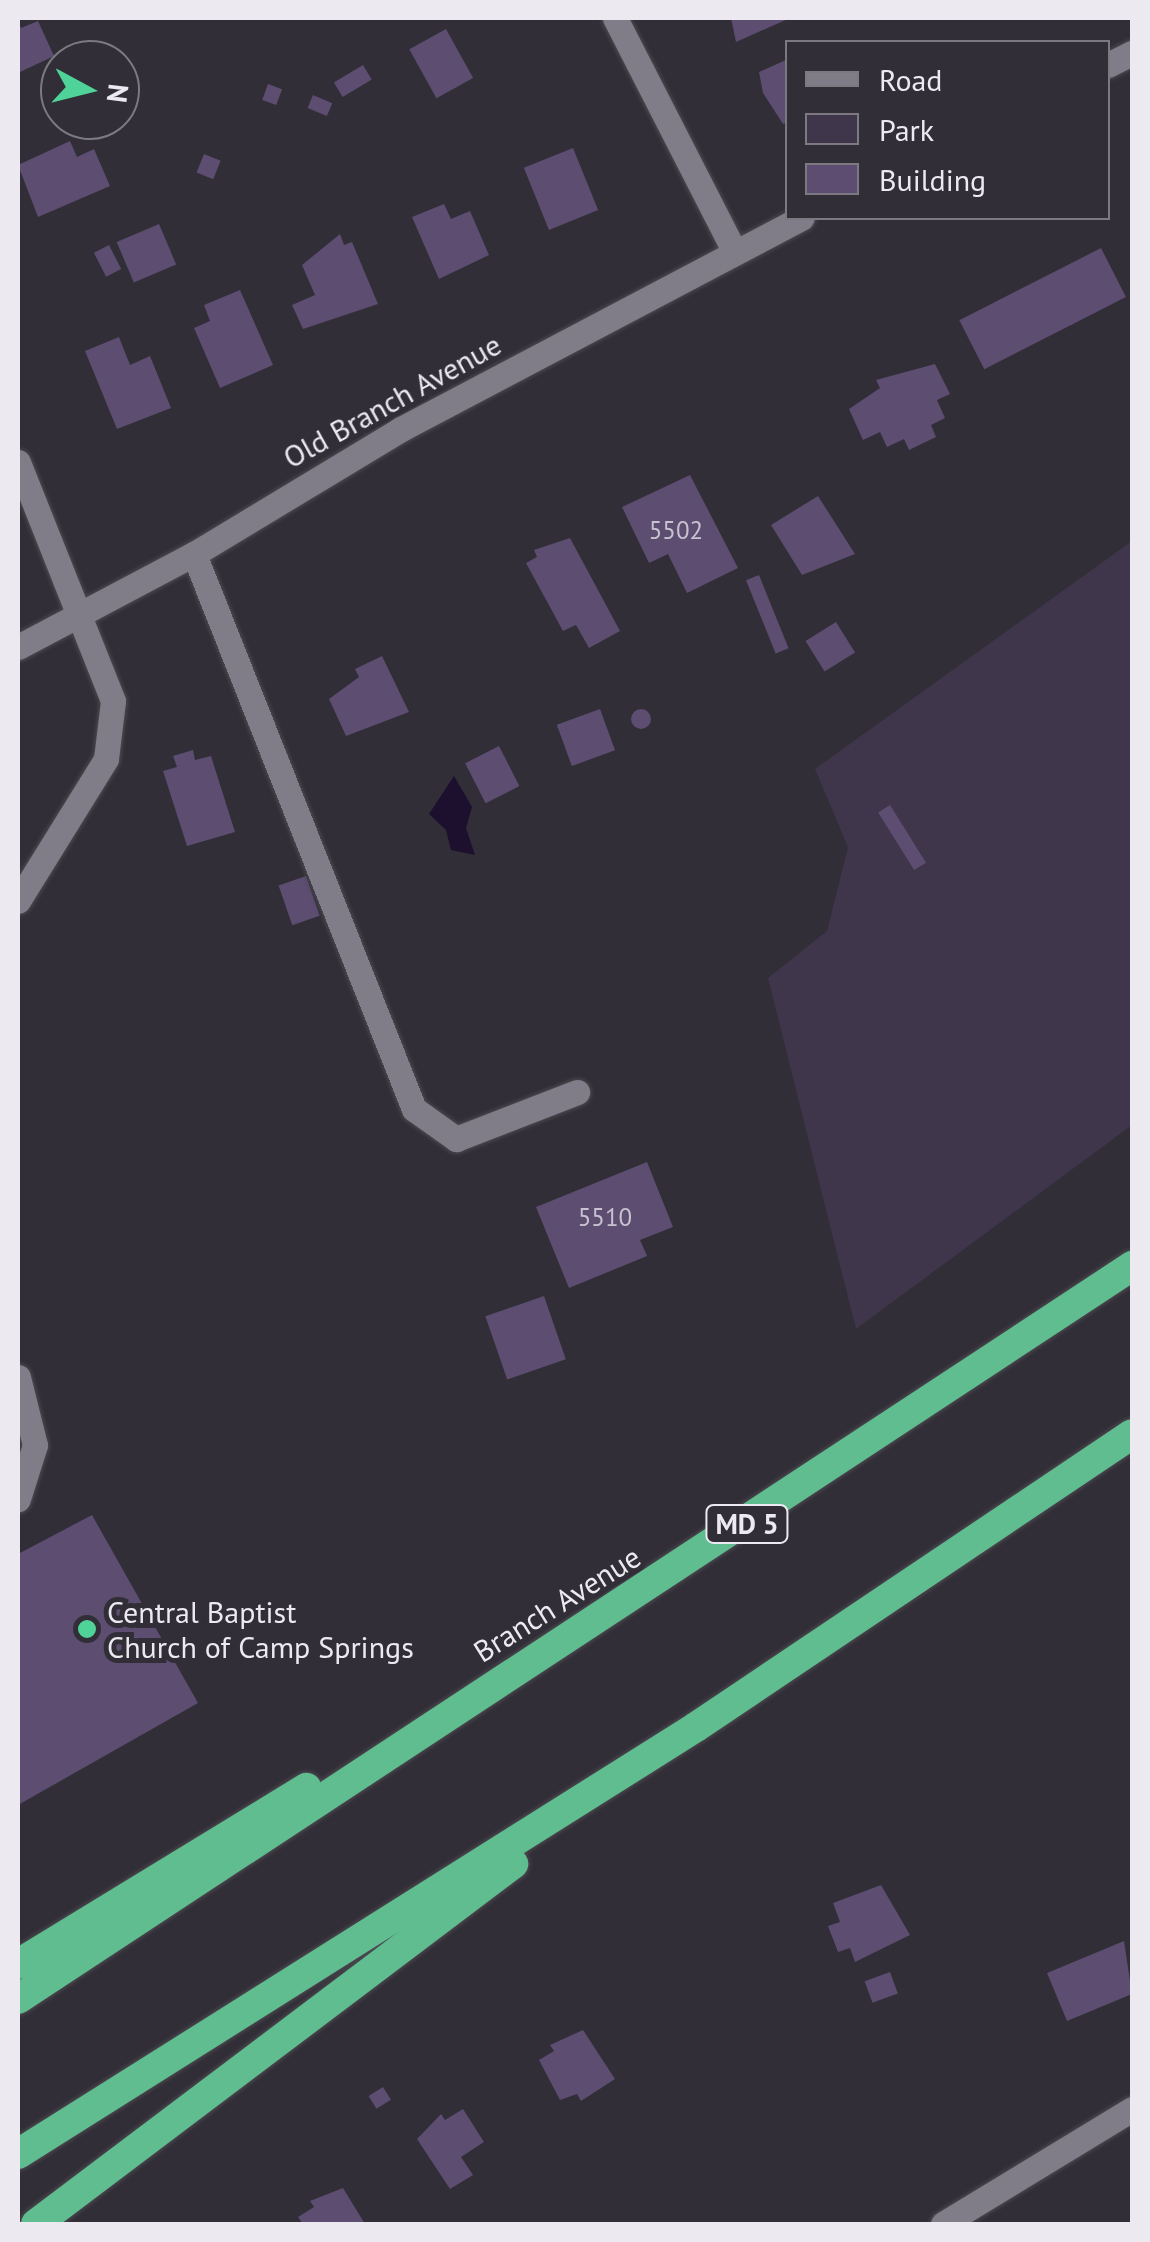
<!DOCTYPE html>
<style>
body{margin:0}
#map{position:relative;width:1150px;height:2242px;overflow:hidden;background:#312e37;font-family:"PT Sans",sans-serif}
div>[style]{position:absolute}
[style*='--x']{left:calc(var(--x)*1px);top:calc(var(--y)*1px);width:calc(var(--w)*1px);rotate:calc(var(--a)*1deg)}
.green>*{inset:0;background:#3f364c}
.water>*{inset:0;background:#1d0f2e}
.building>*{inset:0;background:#5c4d71;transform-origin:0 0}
.round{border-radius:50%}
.roads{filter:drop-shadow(0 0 2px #4c4950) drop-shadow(0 0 2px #4c4950)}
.minor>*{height:25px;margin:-12.5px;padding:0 12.5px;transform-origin:12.5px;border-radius:12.5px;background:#817d88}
.highway>*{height:30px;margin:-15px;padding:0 15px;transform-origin:15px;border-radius:15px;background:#5fbd90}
.dots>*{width:28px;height:28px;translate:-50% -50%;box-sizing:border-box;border:5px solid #312e37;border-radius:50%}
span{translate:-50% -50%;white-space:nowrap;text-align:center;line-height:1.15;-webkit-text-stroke:10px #312e37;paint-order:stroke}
.number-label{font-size:25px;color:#c8c3d0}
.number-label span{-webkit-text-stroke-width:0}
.shield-label span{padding:2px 8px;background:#312e37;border:2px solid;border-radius:8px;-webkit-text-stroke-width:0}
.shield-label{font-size:28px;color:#eceaf0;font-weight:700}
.street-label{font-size:30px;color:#eceaf0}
.poi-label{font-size:30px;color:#eceaf0}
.left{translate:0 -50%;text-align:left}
.frame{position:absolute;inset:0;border:20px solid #eceaf0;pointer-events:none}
.legend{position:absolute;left:785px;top:40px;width:325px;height:180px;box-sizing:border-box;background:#312e37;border:2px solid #7c7981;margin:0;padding:12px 18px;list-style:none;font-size:30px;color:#eceaf0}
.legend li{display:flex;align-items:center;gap:20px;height:50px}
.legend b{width:50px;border:2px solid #7c7981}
.north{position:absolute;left:40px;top:40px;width:100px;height:100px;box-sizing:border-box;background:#312e37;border:2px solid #7c7981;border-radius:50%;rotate:97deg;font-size:28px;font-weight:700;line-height:40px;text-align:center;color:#eceaf0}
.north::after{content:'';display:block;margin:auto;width:35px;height:45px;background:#4fd399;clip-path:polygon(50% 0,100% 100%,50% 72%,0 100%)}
</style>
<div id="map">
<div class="green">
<div style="clip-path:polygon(1132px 541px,1132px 1125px,856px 1329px,768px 978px,827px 931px,848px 847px,815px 769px)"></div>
</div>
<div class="water">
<div style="clip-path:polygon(454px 776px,472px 807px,466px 828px,475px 855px,451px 850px,446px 830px,429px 814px)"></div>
</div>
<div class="building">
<div style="clip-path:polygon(731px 18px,790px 18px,736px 42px)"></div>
<div style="clip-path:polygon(18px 20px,21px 28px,38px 21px,54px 56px,18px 73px)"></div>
<div style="left:446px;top:29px;width:56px;height:42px;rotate:61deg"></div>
<div style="clip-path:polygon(788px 59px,788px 122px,783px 124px,763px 93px,759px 72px)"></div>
<div style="left:363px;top:65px;width:17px;height:34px;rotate:59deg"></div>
<div style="clip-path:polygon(125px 77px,135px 98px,120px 105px,120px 80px)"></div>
<div style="left:268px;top:84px;width:15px;height:17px;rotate:20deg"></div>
<div style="left:313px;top:95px;width:21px;height:14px;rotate:23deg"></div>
<div style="clip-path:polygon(70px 141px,77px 157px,94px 149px,110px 186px,38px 217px,18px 165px)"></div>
<div style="left:573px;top:148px;width:67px;height:53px;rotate:68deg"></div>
<div style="left:204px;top:154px;width:18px;height:20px;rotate:22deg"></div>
<div style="clip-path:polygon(444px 204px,451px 219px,470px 211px,489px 255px,439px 279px,412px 217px)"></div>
<div style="left:159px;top:224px;width:44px;height:46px;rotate:67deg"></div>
<div style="clip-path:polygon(340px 234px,344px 245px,352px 242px,378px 304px,303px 329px,292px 305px,315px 295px,302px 265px)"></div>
<div style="left:109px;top:245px;width:27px;height:17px;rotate:63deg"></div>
<div style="left:1101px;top:248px;width:55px;height:159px;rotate:63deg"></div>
<div style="clip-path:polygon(240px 290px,273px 365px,220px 388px,194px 328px,210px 321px,204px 305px)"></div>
<div style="clip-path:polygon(119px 337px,130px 365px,150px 356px,171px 408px,117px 429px,85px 351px)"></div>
<div style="clip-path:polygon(935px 364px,950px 394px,937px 400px,945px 418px,931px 425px,936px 437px,909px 450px,904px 439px,887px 447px,880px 432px,863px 440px,849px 409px,880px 388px,876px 380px)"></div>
<div style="clip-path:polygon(690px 475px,738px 568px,687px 593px,668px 554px,649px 563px,622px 507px)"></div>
<div style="clip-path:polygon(818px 496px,855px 554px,802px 575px,771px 525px)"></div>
<div style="clip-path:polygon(570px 538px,620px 631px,589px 648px,576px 625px,563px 631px,526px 563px,537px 557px,534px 550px)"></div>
<div style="left:759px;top:575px;width:79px;height:14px;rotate:68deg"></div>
<div style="left:836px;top:622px;width:36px;height:36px;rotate:58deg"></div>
<div style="clip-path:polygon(382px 656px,409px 712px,346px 736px,329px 699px,359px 677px,355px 669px)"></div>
<div style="left:600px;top:709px;width:44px;height:46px;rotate:70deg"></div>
<div class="round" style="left:631px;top:709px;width:20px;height:20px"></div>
<div style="left:499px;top:746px;width:45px;height:38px;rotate:63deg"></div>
<div style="clip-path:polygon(193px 750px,195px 760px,211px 756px,235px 832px,187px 846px,163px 771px,177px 767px,173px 756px)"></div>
<div style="left:890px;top:805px;width:68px;height:14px;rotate:58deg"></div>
<div style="left:306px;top:876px;width:42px;height:29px;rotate:71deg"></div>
<div style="clip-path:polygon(647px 1162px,673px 1227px,640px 1240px,647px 1256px,569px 1288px,536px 1207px)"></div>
<div style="left:544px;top:1296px;width:67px;height:62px;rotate:71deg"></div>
<div style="clip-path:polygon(92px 1515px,198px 1703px,18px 1805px,18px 1554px)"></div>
<div style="clip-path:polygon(881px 1885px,910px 1935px,855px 1962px,850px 1948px,838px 1952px,828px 1926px,840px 1922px,833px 1903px)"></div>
<div style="clip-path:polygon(1124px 1941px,1132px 1994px,1067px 2021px,1047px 1973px)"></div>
<div style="left:890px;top:1972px;width:23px;height:27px;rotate:70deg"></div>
<div style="clip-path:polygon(583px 2030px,615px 2079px,581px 2101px,577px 2094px,560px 2100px,539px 2060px,554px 2051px,550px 2045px)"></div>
<div style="left:383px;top:2087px;width:15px;height:17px;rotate:58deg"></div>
<div style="clip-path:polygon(463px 2109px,484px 2142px,461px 2157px,473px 2175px,450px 2189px,417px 2139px,441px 2114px,445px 2120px)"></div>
<div style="clip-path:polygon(343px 2188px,365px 2224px,303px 2224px,298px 2217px,314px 2207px,310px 2201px)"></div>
</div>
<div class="roads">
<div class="minor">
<div style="--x:615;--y:18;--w:262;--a:62.9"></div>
<div style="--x:1108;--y:65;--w:27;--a:-27"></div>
<div style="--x:18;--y:462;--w:257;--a:68.3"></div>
<div style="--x:113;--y:701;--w:58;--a:96.9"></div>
<div style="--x:106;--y:759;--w:167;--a:121.8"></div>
<div style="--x:194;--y:554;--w:597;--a:68.38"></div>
<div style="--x:414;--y:1109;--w:52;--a:35.5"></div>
<div style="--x:456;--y:1139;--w:130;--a:-21.2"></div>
<div style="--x:18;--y:647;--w:199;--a:-27.9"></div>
<div style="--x:194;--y:554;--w:242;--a:-31.1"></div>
<div style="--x:401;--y:429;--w:453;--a:-27.8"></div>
<div style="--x:18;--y:1377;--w:70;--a:76"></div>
<div style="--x:35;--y:1445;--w:57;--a:107.5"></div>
<div style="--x:943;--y:2224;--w:221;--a:-31.3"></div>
</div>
<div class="highway">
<div style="--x:18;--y:1964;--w:338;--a:-31.4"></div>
<div style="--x:18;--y:1999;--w:1334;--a:-33.34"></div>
<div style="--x:18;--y:2154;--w:801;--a:-32.2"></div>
<div style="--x:696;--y:1727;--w:525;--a:-33.9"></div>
<div style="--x:36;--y:2224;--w:598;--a:-37.04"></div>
</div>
</div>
<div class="dots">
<div style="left:87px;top:1629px;background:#4fd399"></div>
</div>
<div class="number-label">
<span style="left:676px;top:530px">5502</span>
<span style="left:605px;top:1217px">5510</span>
</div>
<div class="shield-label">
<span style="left:747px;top:1524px">MD 5</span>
</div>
<div class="street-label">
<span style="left:392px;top:401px;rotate:-29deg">Old Branch Avenue</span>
<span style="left:557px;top:1604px;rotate:-32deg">Branch Avenue</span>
</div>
<div class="poi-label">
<span class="left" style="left:107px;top:1629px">Central Baptist<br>Church of Camp Springs</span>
</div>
<div class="frame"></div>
<ul class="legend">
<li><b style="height:12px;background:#817d88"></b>Road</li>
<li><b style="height:28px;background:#3f364c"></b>Park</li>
<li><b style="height:28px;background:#5c4d71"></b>Building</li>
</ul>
<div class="north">N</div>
</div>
